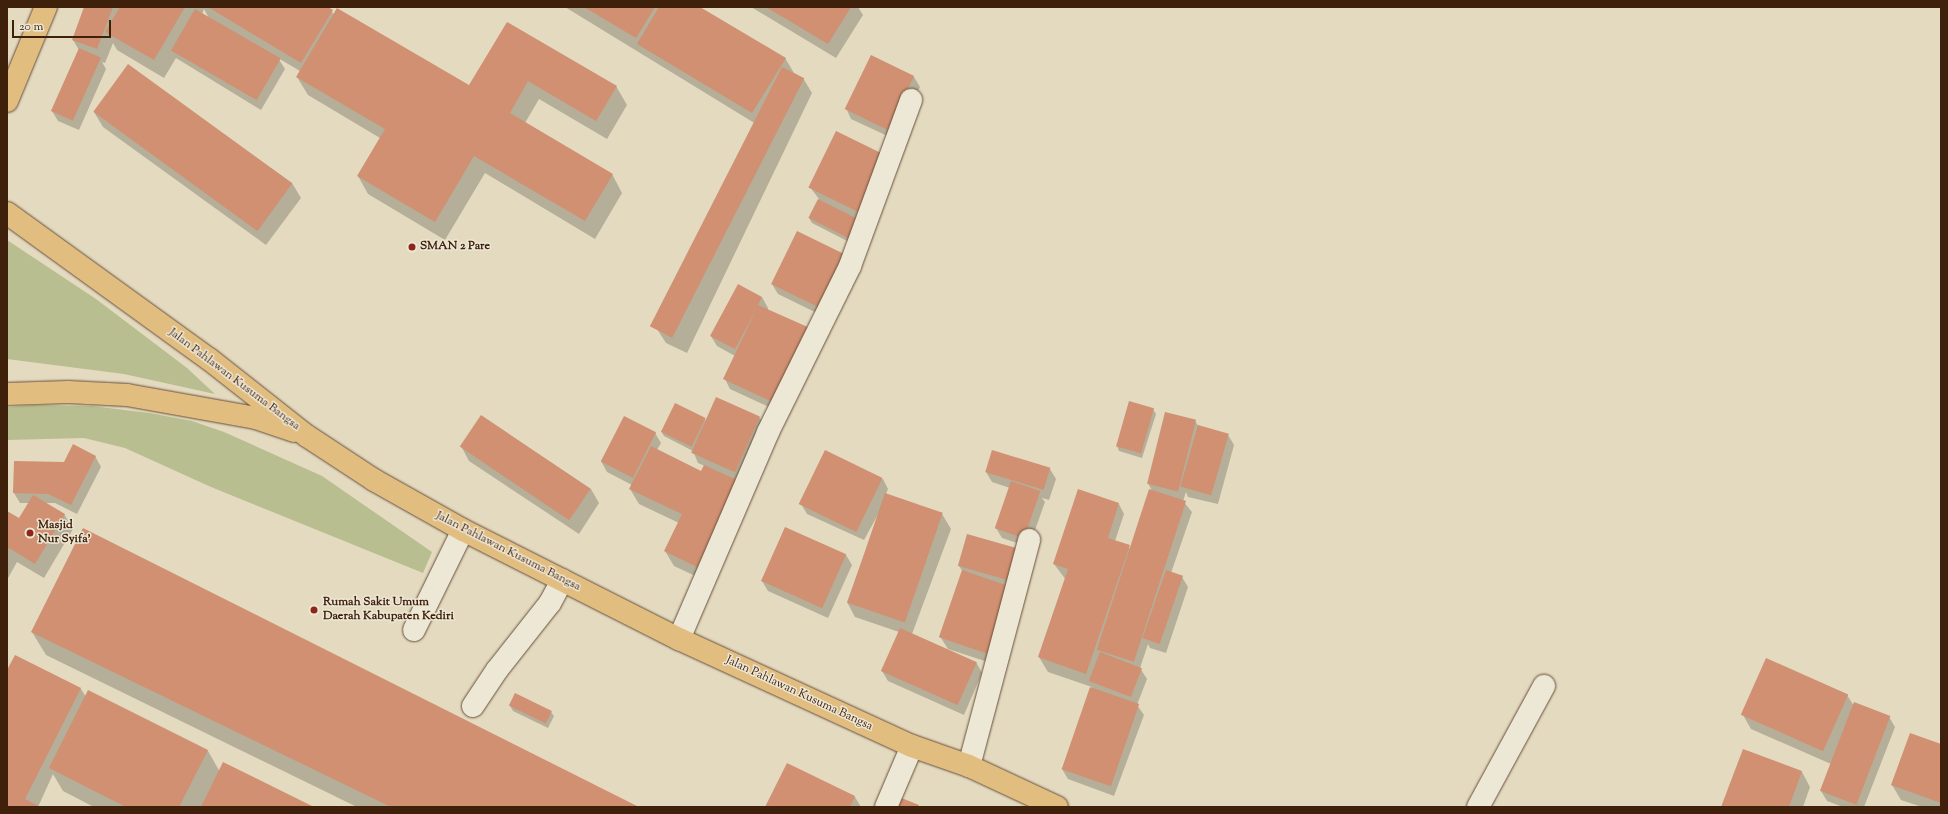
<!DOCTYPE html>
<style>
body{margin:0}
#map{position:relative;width:1948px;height:814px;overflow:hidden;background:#e3dac0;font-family:"Sorts Mill Goudy",serif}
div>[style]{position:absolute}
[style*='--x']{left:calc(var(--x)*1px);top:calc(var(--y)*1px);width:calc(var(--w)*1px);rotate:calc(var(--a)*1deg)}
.green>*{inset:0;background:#b8be8f}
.shadow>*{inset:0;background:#0003}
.building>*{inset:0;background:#d09071;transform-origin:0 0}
.roads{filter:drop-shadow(0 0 1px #684e38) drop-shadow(0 0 1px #684e38)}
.minor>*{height:22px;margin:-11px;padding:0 11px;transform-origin:11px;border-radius:11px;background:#ede7d6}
.major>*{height:22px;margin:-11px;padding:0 11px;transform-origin:11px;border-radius:11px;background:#e2bd80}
.dots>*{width:11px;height:11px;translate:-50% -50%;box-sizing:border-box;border:2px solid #ede7d6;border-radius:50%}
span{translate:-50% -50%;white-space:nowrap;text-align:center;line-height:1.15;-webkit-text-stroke:3px #ede7d6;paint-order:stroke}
.poi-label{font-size:12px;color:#3f200b;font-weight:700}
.left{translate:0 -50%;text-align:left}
.street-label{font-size:12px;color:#3f200b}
.frame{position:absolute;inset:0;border:8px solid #3f200b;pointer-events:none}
.scale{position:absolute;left:12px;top:20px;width:99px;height:18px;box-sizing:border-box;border:2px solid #3f200b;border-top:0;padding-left:5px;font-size:12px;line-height:14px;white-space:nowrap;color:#3f200b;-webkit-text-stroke:3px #ede7d6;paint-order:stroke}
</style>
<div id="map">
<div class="green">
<div style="clip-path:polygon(7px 240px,96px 299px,187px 368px,215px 394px,124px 374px,7px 359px)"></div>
<div style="clip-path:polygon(35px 405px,92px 406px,149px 413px,192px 421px,224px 432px,322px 476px,432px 552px,423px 573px,211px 487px,125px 448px,84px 438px,7px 440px,7px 407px)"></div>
</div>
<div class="shadow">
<div style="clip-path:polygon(evenodd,85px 7px,326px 7px,334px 14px,470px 87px,508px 23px,616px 86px,627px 105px,607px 139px,539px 99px,525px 123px,612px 174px,622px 193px,595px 239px,485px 173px,445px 240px,368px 194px,358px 176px,380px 138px,308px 95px,297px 77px,300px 71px,278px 58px,285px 69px,261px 110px,176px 58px,164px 78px,117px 50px,113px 43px,105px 63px,102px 62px,106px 69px,79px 130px,58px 121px,52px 111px,79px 50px,73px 40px,85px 7px,204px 9px,209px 18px,202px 14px,204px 9px)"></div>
<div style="clip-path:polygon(565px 7px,698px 7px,785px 58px,794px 73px,803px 78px,812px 93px,687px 353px,666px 343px,657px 329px,756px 124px)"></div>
<div style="clip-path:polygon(751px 7px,858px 7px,863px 15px,836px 58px)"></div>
<div style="clip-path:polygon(871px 56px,914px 77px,920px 87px,894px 139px,851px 119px,846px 108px)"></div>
<div style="clip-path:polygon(128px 66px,292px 183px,301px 198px,266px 245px,103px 127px,94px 112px)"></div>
<div style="clip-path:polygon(887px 157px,855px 245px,812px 223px,809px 218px,819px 199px,810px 187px)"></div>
<div style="clip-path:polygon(850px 265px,825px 317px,778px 294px,772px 284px)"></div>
<div style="clip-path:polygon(762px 297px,768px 308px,780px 412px,730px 389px,725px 379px,735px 356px,717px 346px,711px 336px)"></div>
<div style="clip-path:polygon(717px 398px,760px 418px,765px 428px,706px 581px,674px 566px,665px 551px,679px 523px,639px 504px,630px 489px,632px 485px,607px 472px,601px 461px,625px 417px,655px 433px,661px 443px,657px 450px,702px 472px,705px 466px,698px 463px,693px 451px,664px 436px,661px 431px,705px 419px,706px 421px)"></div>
<div style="clip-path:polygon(1153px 409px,1156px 414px,1142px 458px,1119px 451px,1117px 446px)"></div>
<div style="clip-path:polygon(481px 416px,591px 489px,599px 503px,579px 534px,469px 461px,461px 446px)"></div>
<div style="clip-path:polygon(1195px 421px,1199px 427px,1228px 435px,1234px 445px,1218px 504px,1188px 497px,1186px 492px,1183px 501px,1192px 512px,1171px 573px,1182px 577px,1188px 587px,1166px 653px,1150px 648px,1148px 644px,1140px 668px,1147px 679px,1137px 705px,1144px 715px,1114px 796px,1068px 779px,1062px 769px,1092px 687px,1048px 672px,1039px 657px,1066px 580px,1054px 564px,1119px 504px,1124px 514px,1115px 541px,1131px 549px,1152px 491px,1148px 483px)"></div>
<div style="clip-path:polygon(993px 451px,1050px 469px,1056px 479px,1049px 500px,1042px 498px,1045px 502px,1029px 547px,1002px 538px,996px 528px,1010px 488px,992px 482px,986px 472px)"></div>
<div style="clip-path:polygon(95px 456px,101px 467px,77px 514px,55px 503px,45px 503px,64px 514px,73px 529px,44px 578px,17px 562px,7px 580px,7px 512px,19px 519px,29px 503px,20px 503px,14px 493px,65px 463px)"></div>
<div style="clip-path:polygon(883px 479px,888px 489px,886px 494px,942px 514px,951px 529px,912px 634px,976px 662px,982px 673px,964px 715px,888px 681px,882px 671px,899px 632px,855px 617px,847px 602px,881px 509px,864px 540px,807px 514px,801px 504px)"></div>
<div style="clip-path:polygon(785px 528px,846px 555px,852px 565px,828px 618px,768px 591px,762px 581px)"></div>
<div style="clip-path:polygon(1021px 551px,997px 665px,948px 649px,941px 638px,963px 572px,959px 566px)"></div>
<div style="clip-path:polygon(32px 632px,636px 807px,357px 807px,46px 655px)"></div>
<div style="clip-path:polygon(7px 672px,81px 689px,86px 697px,89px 692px,208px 751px,220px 772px,312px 807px,94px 807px,63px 791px,53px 774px,38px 807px,7px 807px)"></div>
<div style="clip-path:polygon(1847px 695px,1854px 706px,1889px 717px,1895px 727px,1864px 807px,1843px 807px,1827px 801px,1821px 791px,1831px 764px,1751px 729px,1743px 715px)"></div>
<div style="clip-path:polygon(510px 706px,551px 712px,554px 716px,548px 728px,513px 711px)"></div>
<div style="clip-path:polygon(1941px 745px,1941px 807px,1922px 807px,1901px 800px,1892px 785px)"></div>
<div style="clip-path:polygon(1744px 750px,1802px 772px,1810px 787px,1803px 807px,1722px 807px)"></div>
<div style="clip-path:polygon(855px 797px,861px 807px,767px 807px)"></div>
</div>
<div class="building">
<div style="clip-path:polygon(84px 7px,113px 7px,97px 49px,72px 40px)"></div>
<div style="clip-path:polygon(120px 7px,185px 7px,154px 60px,105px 32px)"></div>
<div style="clip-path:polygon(208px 7px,328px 7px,333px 10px,301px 63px)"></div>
<div style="clip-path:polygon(584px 7px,655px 7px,636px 38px)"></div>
<div style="clip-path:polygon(659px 7px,700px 7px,786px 58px,752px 113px,637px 44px)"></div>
<div style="clip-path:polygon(766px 7px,851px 7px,828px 44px)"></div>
<div style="clip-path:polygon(337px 8px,469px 85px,507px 22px,617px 86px,596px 121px,528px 81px,510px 113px,613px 174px,585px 221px,474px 156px,435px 222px,357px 176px,385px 129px,296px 77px)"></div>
<div style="left:195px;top:9px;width:99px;height:48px;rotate:30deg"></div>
<div style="left:79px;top:48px;width:24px;height:69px;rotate:24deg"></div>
<div style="left:871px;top:55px;width:48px;height:60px;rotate:26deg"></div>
<div style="left:128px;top:64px;width:203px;height:59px;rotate:36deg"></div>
<div style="left:782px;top:67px;width:25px;height:291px;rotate:27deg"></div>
<div style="left:836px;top:131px;width:58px;height:63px;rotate:26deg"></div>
<div style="left:818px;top:199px;width:49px;height:21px;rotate:27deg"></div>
<div style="left:797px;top:231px;width:53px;height:59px;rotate:26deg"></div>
<div style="clip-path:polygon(738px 284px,762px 297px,758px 305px,810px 328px,775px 403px,723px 379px,757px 308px,735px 349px,710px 336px)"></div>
<div style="left:716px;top:397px;width:48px;height:61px;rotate:24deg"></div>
<div style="left:1129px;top:401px;width:26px;height:47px;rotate:16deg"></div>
<div style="left:675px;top:403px;width:34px;height:32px;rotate:26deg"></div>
<div style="left:1165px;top:412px;width:32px;height:74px;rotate:14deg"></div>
<div style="left:481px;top:415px;width:132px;height:38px;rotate:34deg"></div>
<div style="left:624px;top:416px;width:36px;height:51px;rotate:27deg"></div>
<div style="left:1198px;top:425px;width:32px;height:64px;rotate:16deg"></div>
<div style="clip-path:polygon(73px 444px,96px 456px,71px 505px,48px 494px,13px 493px,14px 461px,64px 462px)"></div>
<div style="clip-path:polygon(651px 446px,701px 471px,704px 465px,739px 481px,697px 567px,664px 551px,682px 514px,629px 489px)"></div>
<div style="left:825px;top:450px;width:64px;height:60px;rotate:26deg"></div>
<div style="left:992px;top:450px;width:61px;height:23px;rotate:17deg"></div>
<div style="left:1011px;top:481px;width:31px;height:50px;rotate:19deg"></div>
<div style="clip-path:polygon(1078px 489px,1119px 503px,1108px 538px,1130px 545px,1086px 674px,1038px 657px,1068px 569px,1053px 564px)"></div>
<div style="left:1149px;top:489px;width:39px;height:169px;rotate:18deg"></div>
<div style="left:885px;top:493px;width:61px;height:116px;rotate:19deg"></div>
<div style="clip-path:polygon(33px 495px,65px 514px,35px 564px,9px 548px,7px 551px,7px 511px,19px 518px)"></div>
<div style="left:785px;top:527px;width:67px;height:59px;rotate:24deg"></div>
<div style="clip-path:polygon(83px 528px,639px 807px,391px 807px,31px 632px)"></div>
<div style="left:967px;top:534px;width:57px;height:33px;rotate:16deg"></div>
<div style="left:962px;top:570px;width:55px;height:71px;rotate:19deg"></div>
<div style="left:1166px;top:570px;width:18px;height:72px;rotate:19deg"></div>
<div style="left:900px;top:628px;width:84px;height:47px;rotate:24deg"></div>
<div style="left:1100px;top:652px;width:45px;height:31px;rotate:21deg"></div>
<div style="clip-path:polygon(15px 655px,81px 688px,25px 799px,40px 807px,7px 807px,7px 670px)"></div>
<div style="left:1766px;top:658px;width:90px;height:62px;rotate:24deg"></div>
<div style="left:1090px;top:687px;width:52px;height:87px;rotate:19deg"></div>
<div style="clip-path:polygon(88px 690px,208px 750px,179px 807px,126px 807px,49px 768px)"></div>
<div style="left:515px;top:693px;width:41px;height:14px;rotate:26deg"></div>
<div style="left:1854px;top:702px;width:39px;height:95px;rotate:21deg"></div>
<div style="clip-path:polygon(1910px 733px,1941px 744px,1941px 803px,1891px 785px)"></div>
<div style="clip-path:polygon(1743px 749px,1802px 771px,1789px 807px,1721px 807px)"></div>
<div style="clip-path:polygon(223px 762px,314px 807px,201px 807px)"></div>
<div style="clip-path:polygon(787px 763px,855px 796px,850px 807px,765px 807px)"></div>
<div style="clip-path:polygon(899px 797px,919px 805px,918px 807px,895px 807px)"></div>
</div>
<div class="roads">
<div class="minor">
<div style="--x:414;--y:630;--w:111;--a:-63.9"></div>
<div style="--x:679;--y:639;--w:225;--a:-66.7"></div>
<div style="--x:768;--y:432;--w:185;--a:-63.7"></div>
<div style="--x:850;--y:266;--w:177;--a:-69.8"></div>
<div style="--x:473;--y:706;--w:43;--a:-56.3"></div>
<div style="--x:497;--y:670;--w:85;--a:-51.7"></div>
<div style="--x:550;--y:603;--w:26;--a:-62"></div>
<div style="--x:969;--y:766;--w:234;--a:-75.1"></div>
<div style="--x:886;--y:807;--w:66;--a:-66.9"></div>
<div style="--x:1478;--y:807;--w:138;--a:-61.4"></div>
</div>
<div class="major">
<div style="--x:7;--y:101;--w:102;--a:-67.5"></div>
<div style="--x:7;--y:213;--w:249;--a:35.9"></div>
<div style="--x:209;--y:359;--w:125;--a:38.2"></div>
<div style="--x:307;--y:436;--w:80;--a:33.3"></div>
<div style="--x:374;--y:480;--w:102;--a:29.3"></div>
<div style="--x:463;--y:530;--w:242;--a:26.8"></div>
<div style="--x:679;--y:639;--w:256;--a:24.7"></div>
<div style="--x:912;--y:746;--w:60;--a:19.3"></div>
<div style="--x:969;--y:766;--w:97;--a:25"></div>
<div style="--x:7;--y:394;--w:61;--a:-1.9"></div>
<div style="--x:68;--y:392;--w:59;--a:2.9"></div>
<div style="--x:127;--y:395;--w:131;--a:10.1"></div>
<div style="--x:256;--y:418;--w:40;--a:18.9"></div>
</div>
</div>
<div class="dots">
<div style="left:412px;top:247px;background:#8f2418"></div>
<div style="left:30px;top:533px;background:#8f2418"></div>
<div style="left:314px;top:610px;background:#8f2418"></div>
</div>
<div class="poi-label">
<span class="left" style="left:420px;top:247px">SMAN 2 Pare</span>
<span class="left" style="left:38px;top:533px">Masjid<br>Nur Syifa'</span>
<span class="left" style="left:323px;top:610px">Rumah Sakit Umum<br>Daerah Kabupaten Kediri</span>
</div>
<div class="street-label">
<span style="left:234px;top:380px;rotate:37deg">Jalan Pahlawan Kusuma Bangsa</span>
<span style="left:508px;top:552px;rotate:27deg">Jalan Pahlawan Kusuma Bangsa</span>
<span style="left:799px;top:694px;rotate:25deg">Jalan Pahlawan Kusuma Bangsa</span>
</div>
<div class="frame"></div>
<div class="scale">20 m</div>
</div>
